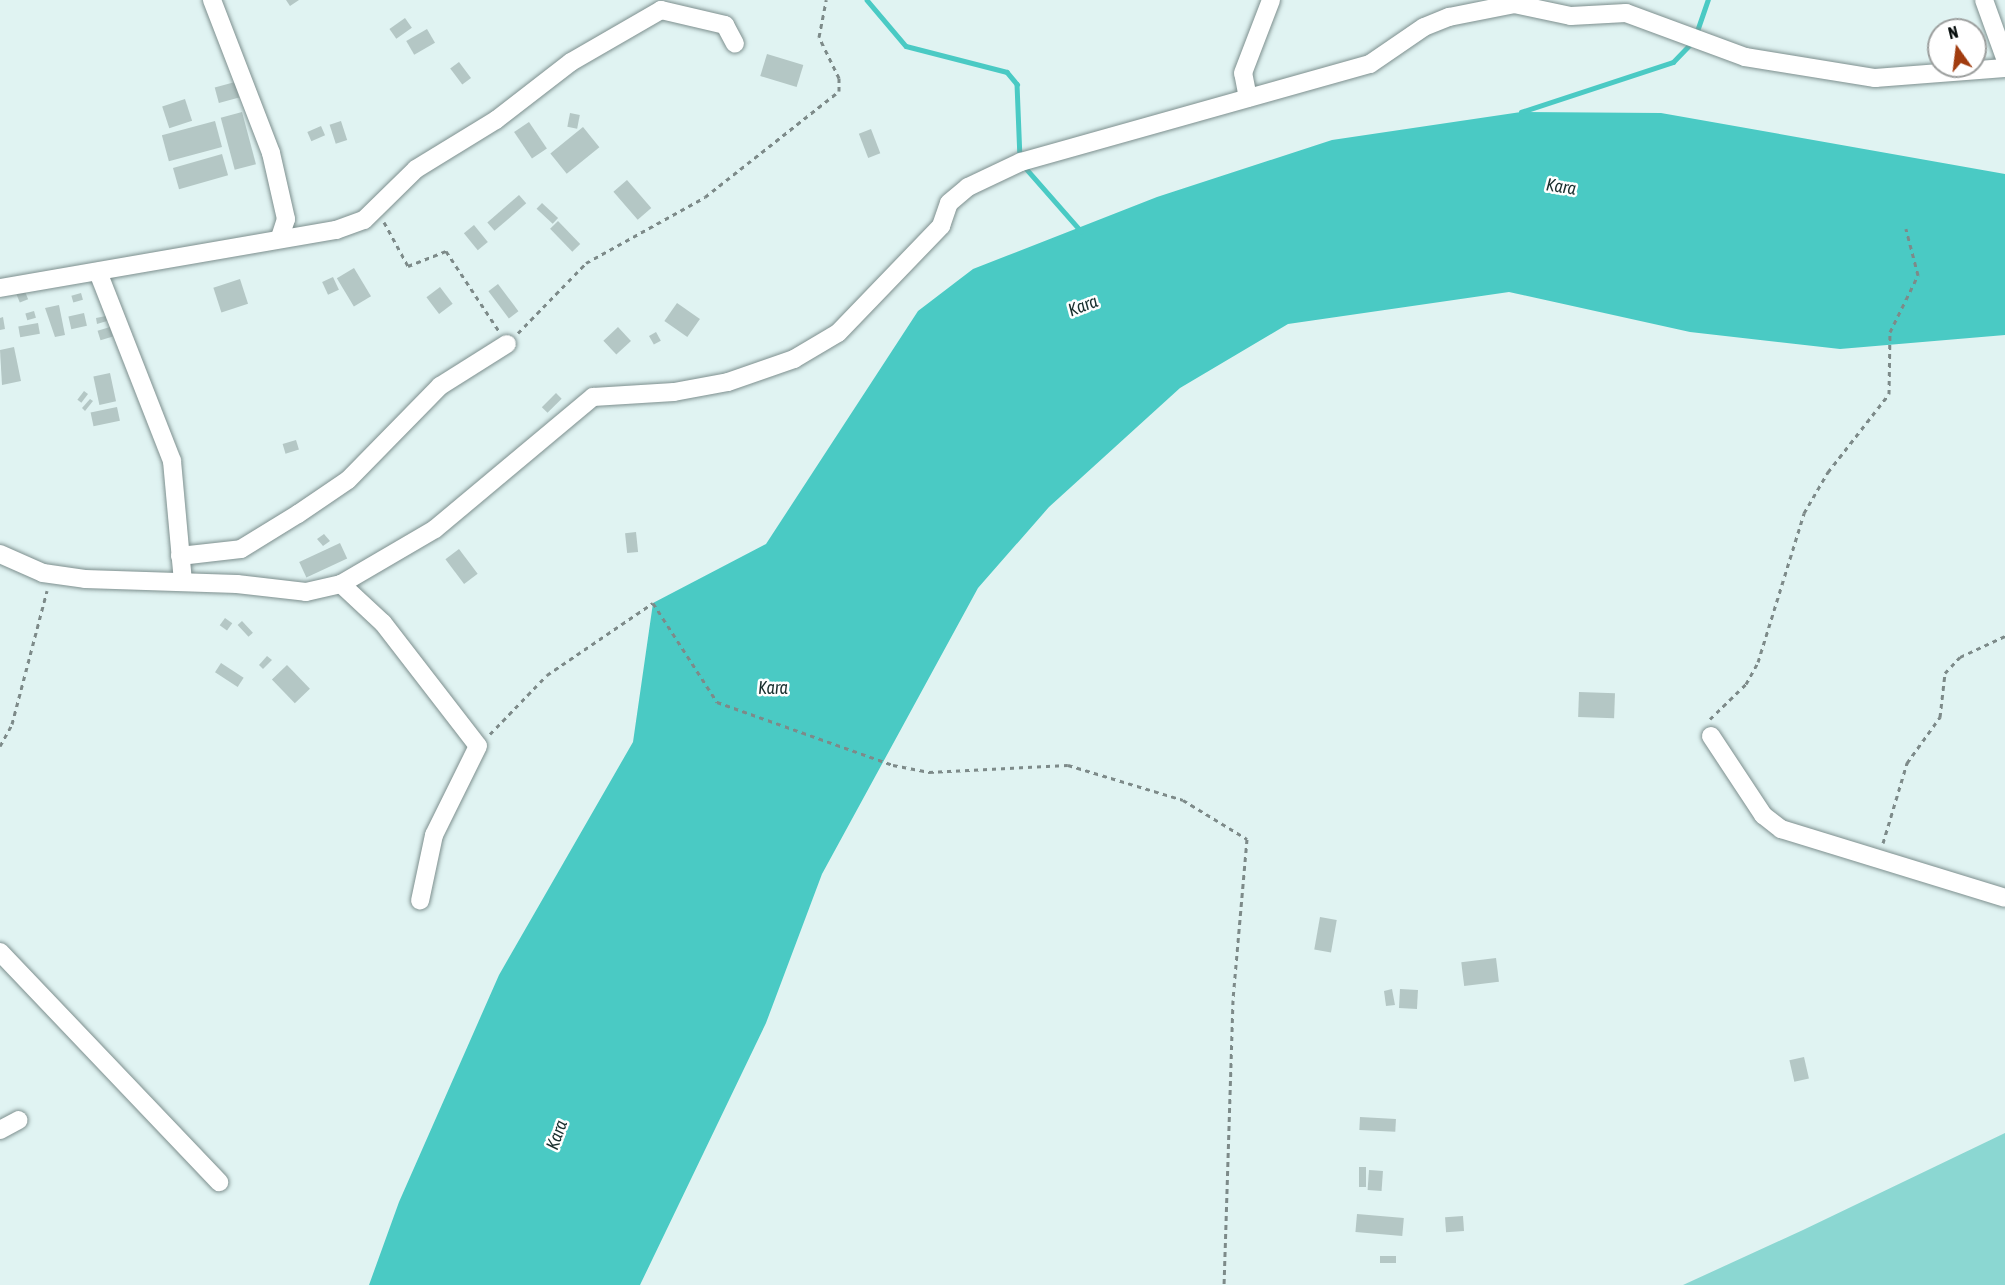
<!DOCTYPE html>
<style>
body{margin:0}
#map{position:relative;width:2005px;height:1285px;overflow:hidden;background:#e0f3f2;font-family:"Asap Condensed",sans-serif}
div>[style]{position:absolute}
[style*='--x']{left:calc(var(--x)*1px);top:calc(var(--y)*1px);width:calc(var(--w)*1px);rotate:calc(var(--a)*1deg)}
.green>*{inset:0;background:#8bd7d2}
.water>*{inset:0;background:#4acac4}
.stream>*{height:4.5px;margin:-2.25px;padding:0 2.25px;transform-origin:2.25px;border-radius:2.25px;background:#4acac4}
.building>*{inset:0;background:#b4c7c5;transform-origin:0 0}
.path>*{height:3px;margin-top:-1.5px;transform-origin:0;background:repeating-linear-gradient(90deg,#7d8a89 0 4.5px,transparent 0 9px)}
.roads{filter:drop-shadow(0 0 2px #7d8f8e) drop-shadow(0 0 2px #7d8f8e)}
.street>*{height:18px;margin:-9px;padding:0 9px;transform-origin:9px;border-radius:9px;background:#fff}
span{translate:-50% -50%;white-space:nowrap;text-align:center;line-height:1.15;-webkit-text-stroke:5px #fff;paint-order:stroke}
.water-label{font-size:18px;color:#1a302f;font-style:italic}
.north{position:absolute;left:1927px;top:18px;width:60px;height:60px;box-sizing:border-box;background:#fff;border:2px solid #9c9f9e;border-radius:50%;rotate:346deg;font-size:16px;font-weight:700;line-height:24px;text-align:center;color:#070e0d}
.north::after{content:'';display:block;margin:auto;width:21px;height:27px;background:#a13c0f;clip-path:polygon(50% 0,100% 100%,50% 72%,0 100%)}
</style>
<div id="map">
<div class="green">
<div style="clip-path:polygon(2005px 1133px,2005px 1285px,1683px 1285px,1803px 1230px)"></div>
</div>
<div class="water">
<div style="clip-path:polygon(1521px 112px,1661px 113px,2005px 174px,2005px 335px,1840px 349px,1690px 332px,1509px 292px,1288px 324px,1180px 388px,1049px 507px,978px 588px,822px 874px,766px 1023px,640px 1285px,369px 1285px,399px 1202px,499px 975px,633px 742px,653px 603px,766px 544px,918px 311px,973px 269px,1157px 197px,1332px 140px)"></div>
</div>
<div class="stream">
<div style="--x:867;--y:0;--w:60;--a:49.7"></div>
<div style="--x:906;--y:46;--w:104;--a:14.4"></div>
<div style="--x:1007;--y:72;--w:16;--a:50"></div>
<div style="--x:1017;--y:84;--w:74;--a:87.7"></div>
<div style="--x:1696;--y:34;--w:36;--a:-71"></div>
<div style="--x:1521;--y:112;--w:160;--a:-18.2"></div>
<div style="--x:1673;--y:62;--w:28;--a:-46"></div>
<div style="--x:1023;--y:165;--w:88;--a:48.7"></div>
</div>
<div class="building">
<div style="clip-path:polygon(286px 0,299px 0,290px 6px)"></div>
<div style="left:405px;top:18px;width:12px;height:19px;rotate:55deg"></div>
<div style="left:427px;top:29px;width:16px;height:24px;rotate:60deg"></div>
<div style="left:767px;top:54px;width:38px;height:23px;rotate:17deg"></div>
<div style="left:459px;top:62px;width:20px;height:11px;rotate:53deg"></div>
<div style="left:235px;top:82px;width:16px;height:21px;rotate:75deg"></div>
<div style="left:185px;top:99px;width:23px;height:24px;rotate:72deg"></div>
<div style="left:242px;top:112px;width:54px;height:22px;rotate:75deg"></div>
<div style="left:570px;top:113px;width:10px;height:14px;rotate:11deg"></div>
<div style="left:215px;top:121px;width:27px;height:55px;rotate:75deg"></div>
<div style="left:341px;top:121px;width:20px;height:12px;rotate:72deg"></div>
<div style="left:529px;top:122px;width:32px;height:18px;rotate:56deg"></div>
<div style="left:321px;top:126px;width:10px;height:15px;rotate:66deg"></div>
<div style="left:583px;top:127px;width:26px;height:42px;rotate:51deg"></div>
<div style="left:871px;top:129px;width:26px;height:13px;rotate:69deg"></div>
<div style="left:222px;top:154px;width:22px;height:51px;rotate:74deg"></div>
<div style="left:627px;top:180px;width:37px;height:18px;rotate:49deg"></div>
<div style="left:519px;top:195px;width:11px;height:42px;rotate:49deg"></div>
<div style="left:542px;top:203px;width:22px;height:8px;rotate:43deg"></div>
<div style="left:558px;top:221px;width:32px;height:11px;rotate:46deg"></div>
<div style="left:474px;top:225px;width:22px;height:13px;rotate:51deg"></div>
<div style="left:354px;top:268px;width:33px;height:20px;rotate:59deg"></div>
<div style="left:333px;top:277px;width:14px;height:12px;rotate:65deg"></div>
<div style="left:240px;top:279px;width:26px;height:28px;rotate:72deg"></div>
<div style="left:498px;top:284px;width:34px;height:12px;rotate:53deg"></div>
<div style="left:440px;top:287px;width:21px;height:17px;rotate:53deg"></div>
<div style="left:24px;top:289px;width:11px;height:9px;rotate:68deg"></div>
<div style="left:81px;top:293px;width:7px;height:10px;rotate:74deg"></div>
<div style="left:677px;top:303px;width:28px;height:22px;rotate:35deg"></div>
<div style="clip-path:polygon(59px 305px,65px 335px,55px 337px,45px 308px)"></div>
<div style="left:34px;top:311px;width:7px;height:9px;rotate:74deg"></div>
<div style="left:84px;top:313px;width:13px;height:16px;rotate:77deg"></div>
<div style="clip-path:polygon(106px 316px,107px 321px,97px 324px,96px 318px)"></div>
<div style="clip-path:polygon(3px 317px,5px 329px,0 330px,0 318px)"></div>
<div style="left:38px;top:323px;width:11px;height:20px;rotate:80deg"></div>
<div style="left:110px;top:327px;width:10px;height:13px;rotate:73deg"></div>
<div style="left:618px;top:327px;width:19px;height:20px;rotate:47deg"></div>
<div style="left:656px;top:332px;width:10px;height:8px;rotate:61deg"></div>
<div style="clip-path:polygon(14px 347px,21px 381px,2px 385px,0 350px)"></div>
<div style="left:110px;top:373px;width:29px;height:17px;rotate:78deg"></div>
<div style="left:84px;top:391px;width:5px;height:11px;rotate:37deg"></div>
<div style="left:556px;top:393px;width:8px;height:20px;rotate:45deg"></div>
<div style="clip-path:polygon(90px 399px,93px 401px,85px 411px,82px 408px)"></div>
<div style="left:117px;top:407px;width:14px;height:27px;rotate:78deg"></div>
<div style="left:296px;top:440px;width:10px;height:14px;rotate:73deg"></div>
<div style="left:636px;top:532px;width:20px;height:11px;rotate:84deg"></div>
<div style="clip-path:polygon(324px 534px,330px 541px,323px 546px,317px 539px)"></div>
<div style="left:340px;top:543px;width:17px;height:45px;rotate:65deg"></div>
<div style="left:459px;top:549px;width:31px;height:17px;rotate:53deg"></div>
<div style="left:225px;top:618px;width:9px;height:9px;rotate:36deg"></div>
<div style="left:242px;top:621px;width:16px;height:6px;rotate:47deg"></div>
<div style="clip-path:polygon(267px 656px,272px 660px,263px 669px,259px 665px)"></div>
<div style="left:221px;top:663px;width:27px;height:11px;rotate:33deg"></div>
<div style="left:287px;top:665px;width:33px;height:21px;rotate:46deg"></div>
<div style="left:1579px;top:692px;width:36px;height:25px;rotate:2deg"></div>
<div style="left:1320px;top:917px;width:17px;height:33px;rotate:10deg"></div>
<div style="left:1496px;top:958px;width:24px;height:35px;rotate:83deg"></div>
<div style="clip-path:polygon(1392px 989px,1395px 1005px,1386px 1006px,1384px 991px)"></div>
<div style="left:1400px;top:989px;width:18px;height:19px;rotate:3deg"></div>
<div style="left:1804px;top:1057px;width:22px;height:15px;rotate:77deg"></div>
<div style="left:1360px;top:1117px;width:36px;height:13px;rotate:3deg"></div>
<div style="left:1359px;top:1167px;width:7px;height:20px"></div>
<div style="left:1369px;top:1170px;width:14px;height:20px;rotate:4deg"></div>
<div style="left:1357px;top:1214px;width:47px;height:18px;rotate:5deg"></div>
<div style="left:1463px;top:1216px;width:15px;height:18px;rotate:86deg"></div>
<div style="left:1380px;top:1256px;width:16px;height:7px"></div>
</div>
<div class="path">
<div style="--x:384;--y:222;--w:50;--a:61.4"></div>
<div style="--x:408;--y:266;--w:41;--a:-21.5"></div>
<div style="--x:446;--y:251;--w:96;--a:56.5"></div>
<div style="--x:518;--y:333;--w:98;--a:-45.8"></div>
<div style="--x:586;--y:263;--w:136;--a:-29"></div>
<div style="--x:705;--y:197;--w:171;--a:-38.3"></div>
<div style="--x:839;--y:91;--w:13;--a:-90"></div>
<div style="--x:839;--y:78;--w:46;--a:-116"></div>
<div style="--x:819;--y:37;--w:38;--a:-79"></div>
<div style="--x:1710;--y:719;--w:50;--a:-44.2"></div>
<div style="--x:1746;--y:684;--w:25;--a:-61"></div>
<div style="--x:1758;--y:662;--w:156;--a:-72.8"></div>
<div style="--x:1804;--y:513;--w:48;--a:-59.7"></div>
<div style="--x:1828;--y:472;--w:99;--a:-52"></div>
<div style="--x:1889;--y:394;--w:62;--a:-89.1"></div>
<div style="--x:1890;--y:332;--w:64;--a:-63.8"></div>
<div style="--x:1918;--y:275;--w:48;--a:-104.6"></div>
<div style="--x:490;--y:734;--w:82;--a:-46"></div>
<div style="--x:547;--y:675;--w:128;--a:-34.2"></div>
<div style="--x:653;--y:603;--w:118;--a:57.1"></div>
<div style="--x:717;--y:702;--w:187;--a:19.7"></div>
<div style="--x:893;--y:765;--w:37;--a:11"></div>
<div style="--x:929;--y:772;--w:139;--a:-2.9"></div>
<div style="--x:1068;--y:765;--w:120;--a:16.9"></div>
<div style="--x:1183;--y:800;--w:75;--a:31.4"></div>
<div style="--x:1247;--y:839;--w:162;--a:95"></div>
<div style="--x:1233;--y:1000;--w:285;--a:91.8"></div>
<div style="--x:0;--y:746;--w:25;--a:-61"></div>
<div style="--x:12;--y:724;--w:138;--a:-75.3"></div>
<div style="--x:1883;--y:843;--w:84;--a:-73.3"></div>
<div style="--x:1907;--y:763;--w:57;--a:-54.3"></div>
<div style="--x:1940;--y:717;--w:44;--a:-83.5"></div>
<div style="--x:1945;--y:673;--w:22;--a:-47"></div>
<div style="--x:1960;--y:657;--w:50;--a:-25"></div>
</div>
<div class="roads">
<div class="street">
<div style="--x:212;--y:0;--w:164;--a:68.9"></div>
<div style="--x:271;--y:153;--w:68;--a:77.2"></div>
<div style="--x:286;--y:219;--w:20;--a:108"></div>
<div style="--x:1984;--y:0;--w:62;--a:70.1"></div>
<div style="--x:1248;--y:98;--w:25;--a:-101"></div>
<div style="--x:1243;--y:73;--w:78;--a:-69"></div>
<div style="--x:98;--y:272;--w:203;--a:68.6"></div>
<div style="--x:172;--y:461;--w:121;--a:84.8"></div>
<div style="--x:0;--y:288;--w:341;--a:-9.8"></div>
<div style="--x:336;--y:230;--w:30;--a:-20"></div>
<div style="--x:364;--y:220;--w:73;--a:-44.4"></div>
<div style="--x:416;--y:169;--w:94;--a:-31.5"></div>
<div style="--x:496;--y:120;--w:95;--a:-37.7"></div>
<div style="--x:571;--y:62;--w:104;--a:-30"></div>
<div style="--x:661;--y:10;--w:66;--a:13.2"></div>
<div style="--x:725;--y:25;--w:21;--a:62"></div>
<div style="--x:0;--y:554;--w:47;--a:23.8"></div>
<div style="--x:43;--y:573;--w:42;--a:8.1"></div>
<div style="--x:85;--y:579;--w:152;--a:1.9"></div>
<div style="--x:237;--y:584;--w:69;--a:6.6"></div>
<div style="--x:306;--y:592;--w:36;--a:-13"></div>
<div style="--x:341;--y:584;--w:109;--a:-30.3"></div>
<div style="--x:435;--y:529;--w:206;--a:-39.9"></div>
<div style="--x:593;--y:397;--w:81;--a:-3.5"></div>
<div style="--x:674;--y:392;--w:55;--a:-10.5"></div>
<div style="--x:728;--y:382;--w:70;--a:-19.2"></div>
<div style="--x:794;--y:359;--w:51;--a:-30.6"></div>
<div style="--x:838;--y:333;--w:149;--a:-46.1"></div>
<div style="--x:941;--y:226;--w:24;--a:-71"></div>
<div style="--x:949;--y:203;--w:25;--a:-40"></div>
<div style="--x:968;--y:187;--w:59;--a:-25.3"></div>
<div style="--x:1021;--y:162;--w:362;--a:-15.7"></div>
<div style="--x:1370;--y:64;--w:65;--a:-34.4"></div>
<div style="--x:1424;--y:27;--w:27;--a:-22"></div>
<div style="--x:1449;--y:17;--w:66;--a:-11.3"></div>
<div style="--x:1514;--y:4;--w:58;--a:11.9"></div>
<div style="--x:1571;--y:16;--w:55;--a:-3.1"></div>
<div style="--x:1626;--y:13;--w:127;--a:20.3"></div>
<div style="--x:1745;--y:57;--w:132;--a:9.2"></div>
<div style="--x:1875;--y:78;--w:130;--a:-4.4"></div>
<div style="--x:180;--y:556;--w:61;--a:-6.5"></div>
<div style="--x:241;--y:549;--w:67;--a:-31.6"></div>
<div style="--x:298;--y:514;--w:60;--a:-34.2"></div>
<div style="--x:348;--y:480;--w:132;--a:-45.6"></div>
<div style="--x:440;--y:386;--w:79;--a:-32.1"></div>
<div style="--x:341;--y:584;--w:57;--a:42.9"></div>
<div style="--x:383;--y:623;--w:155;--a:52.3"></div>
<div style="--x:478;--y:746;--w:99;--a:116.3"></div>
<div style="--x:434;--y:835;--w:67;--a:102"></div>
<div style="--x:1711;--y:736;--w:95;--a:56.6"></div>
<div style="--x:1763;--y:815;--w:23;--a:38"></div>
<div style="--x:1781;--y:829;--w:234;--a:17.1"></div>
<div style="--x:0;--y:952;--w:318;--a:46.4"></div>
<div style="--x:0;--y:1130;--w:21;--a:-28"></div>
</div>
</div>
<div class="water-label">
<span style="left:1561px;top:187px;rotate:9deg">Kara</span>
<span style="left:1083px;top:306px;rotate:-21deg">Kara</span>
<span style="left:773px;top:688px">Kara</span>
<span style="left:557px;top:1135px;rotate:-70deg">Kara</span>
</div>
<div class="north">N</div>
</div>
